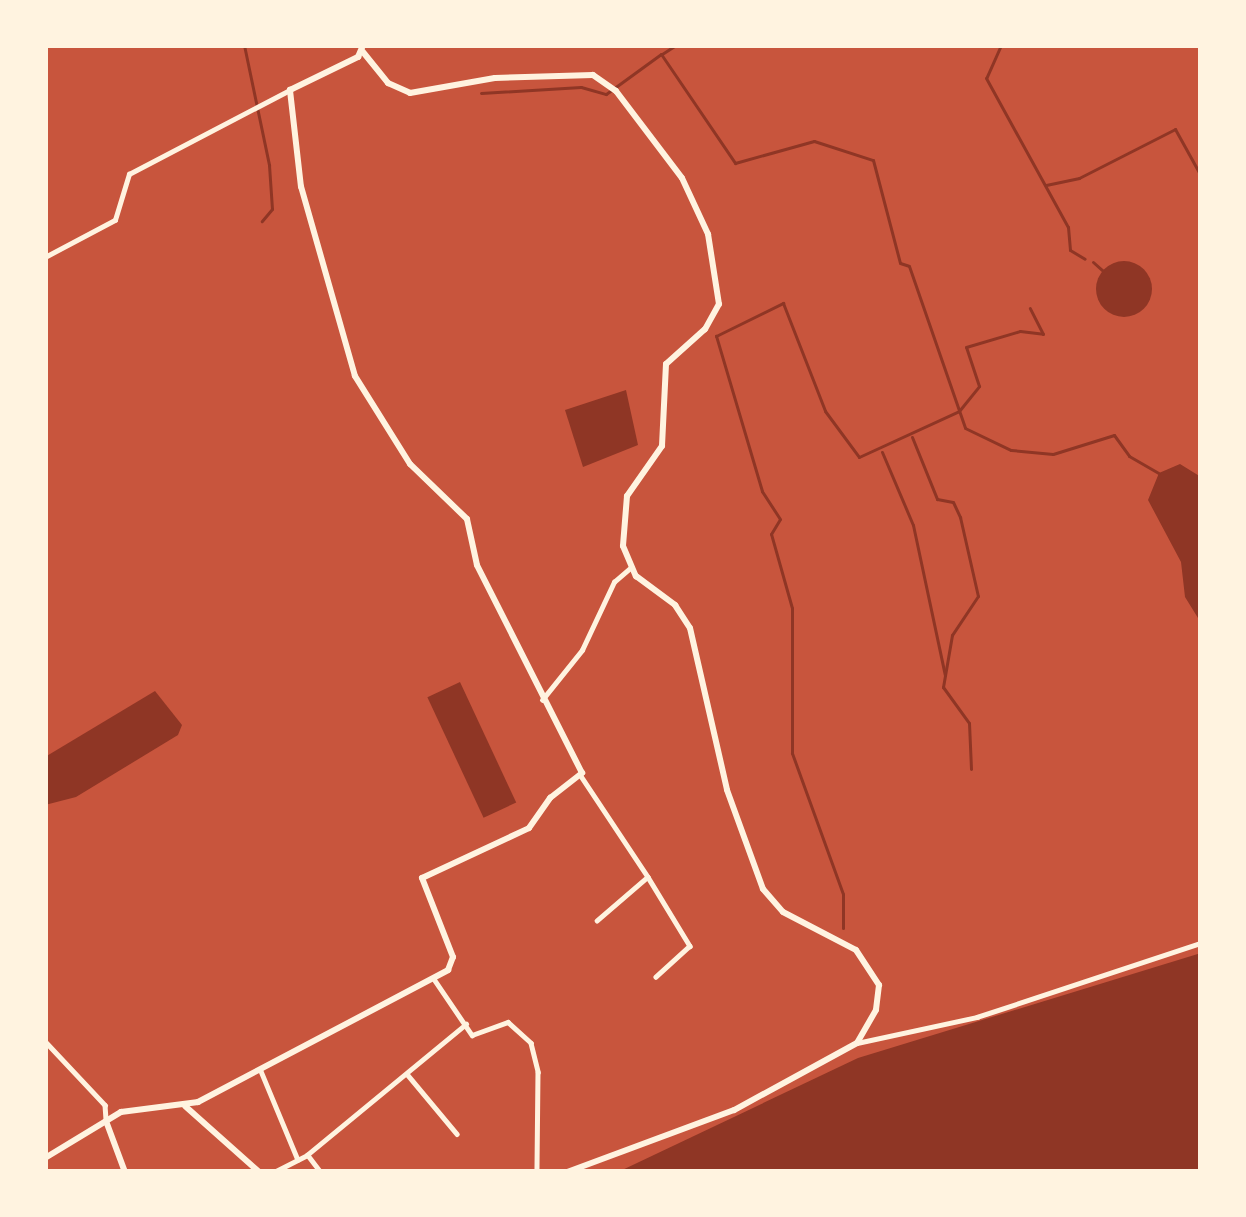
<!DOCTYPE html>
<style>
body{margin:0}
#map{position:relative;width:1246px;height:1217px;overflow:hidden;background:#c8553d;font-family:"Libre Baskerville",serif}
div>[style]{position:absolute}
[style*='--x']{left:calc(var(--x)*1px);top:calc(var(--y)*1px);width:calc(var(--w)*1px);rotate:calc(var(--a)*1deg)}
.water>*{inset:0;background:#8f3625;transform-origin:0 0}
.round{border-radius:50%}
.stream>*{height:3px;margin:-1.5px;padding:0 1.5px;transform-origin:1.5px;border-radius:1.5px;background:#8f3625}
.minor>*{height:4.5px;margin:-2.25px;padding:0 2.25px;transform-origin:2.25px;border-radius:2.25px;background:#fff3e0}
.secondary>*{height:6px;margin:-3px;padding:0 3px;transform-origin:3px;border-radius:3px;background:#fff3e0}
span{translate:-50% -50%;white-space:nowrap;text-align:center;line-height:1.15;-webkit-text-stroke:9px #fff3e0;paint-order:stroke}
.frame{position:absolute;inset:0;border:48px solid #fff3e0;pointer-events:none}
</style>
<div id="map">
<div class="water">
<div class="round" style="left:1096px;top:261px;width:56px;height:56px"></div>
<div style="clip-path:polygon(626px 390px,638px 445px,583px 467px,565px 410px)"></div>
<div style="clip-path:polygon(1180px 464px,1201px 477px,1198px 618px,1185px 597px,1181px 562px,1148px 500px,1159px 473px)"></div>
<div style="left:460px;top:682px;width:133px;height:36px;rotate:65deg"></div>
<div style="clip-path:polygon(155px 691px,182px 725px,178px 735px,76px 797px,45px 805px,45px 757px)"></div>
<div style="clip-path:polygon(1201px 953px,1201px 1172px,618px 1172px,858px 1058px)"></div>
</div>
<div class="stream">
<div style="--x:244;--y:45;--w:123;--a:78.2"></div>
<div style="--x:269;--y:165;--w:44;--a:86.1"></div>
<div style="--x:272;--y:209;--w:16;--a:130"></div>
<div style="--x:1001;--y:45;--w:36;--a:114"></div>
<div style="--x:986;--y:78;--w:170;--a:61.2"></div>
<div style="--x:1068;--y:227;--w:23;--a:85"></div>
<div style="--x:1070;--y:250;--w:17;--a:31"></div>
<div style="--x:662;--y:54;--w:17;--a:-33"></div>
<div style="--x:481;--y:93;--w:100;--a:-3.4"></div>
<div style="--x:581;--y:87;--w:26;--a:16"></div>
<div style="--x:606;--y:94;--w:68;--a:-36"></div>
<div style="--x:661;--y:54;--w:132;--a:55.8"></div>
<div style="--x:735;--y:163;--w:82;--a:-15.6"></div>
<div style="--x:814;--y:141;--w:62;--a:17.9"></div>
<div style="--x:873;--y:160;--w:106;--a:75.3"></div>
<div style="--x:900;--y:263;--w:9;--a:18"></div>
<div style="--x:909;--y:266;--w:171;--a:70.9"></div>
<div style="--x:965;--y:428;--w:51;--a:25.6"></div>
<div style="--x:1011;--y:450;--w:42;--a:5.4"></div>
<div style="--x:1053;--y:454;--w:64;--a:-17.3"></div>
<div style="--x:1114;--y:435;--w:26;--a:54"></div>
<div style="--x:1129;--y:456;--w:34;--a:30"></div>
<div style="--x:1046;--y:185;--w:34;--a:-12"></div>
<div style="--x:1079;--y:178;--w:108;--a:-27"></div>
<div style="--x:1175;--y:129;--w:54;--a:61"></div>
<div style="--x:1093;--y:262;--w:13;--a:42"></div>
<div style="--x:912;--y:437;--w:67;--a:68"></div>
<div style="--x:937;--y:499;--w:16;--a:11"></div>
<div style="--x:953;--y:502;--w:17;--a:65"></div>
<div style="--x:960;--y:517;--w:81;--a:77.2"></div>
<div style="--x:978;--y:596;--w:47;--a:123.7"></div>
<div style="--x:952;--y:635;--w:53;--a:99.8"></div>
<div style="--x:943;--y:687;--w:44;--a:54.2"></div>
<div style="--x:969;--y:723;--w:46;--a:87.5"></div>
<div style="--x:882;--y:452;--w:79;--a:67"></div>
<div style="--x:913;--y:525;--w:153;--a:78"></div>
<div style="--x:843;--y:928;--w:34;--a:-90"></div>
<div style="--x:843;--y:894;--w:150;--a:-109.9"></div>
<div style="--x:792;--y:753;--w:145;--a:-90"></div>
<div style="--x:792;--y:608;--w:77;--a:-105.8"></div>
<div style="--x:771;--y:534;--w:17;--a:-59"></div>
<div style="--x:780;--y:519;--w:33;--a:-123"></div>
<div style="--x:762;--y:491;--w:162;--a:-106.5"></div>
<div style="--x:716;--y:336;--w:75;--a:-26.2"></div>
<div style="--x:783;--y:303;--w:116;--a:68.7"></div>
<div style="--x:825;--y:411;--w:57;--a:53.5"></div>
<div style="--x:859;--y:457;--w:110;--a:-24.7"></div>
<div style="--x:959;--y:411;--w:32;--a:-51"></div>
<div style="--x:979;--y:386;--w:41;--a:-108.4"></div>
<div style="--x:966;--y:347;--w:56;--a:-16.5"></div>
<div style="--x:1020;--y:331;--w:23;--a:7"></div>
<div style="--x:1043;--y:334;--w:29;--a:-117"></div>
</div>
<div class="minor">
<div style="--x:45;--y:257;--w:79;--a:-27.9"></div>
<div style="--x:115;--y:220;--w:48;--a:-73.1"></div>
<div style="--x:129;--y:174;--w:182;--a:-27.6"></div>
<div style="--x:542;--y:700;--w:64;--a:-51.3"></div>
<div style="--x:582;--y:650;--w:75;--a:-64.8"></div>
<div style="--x:614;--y:582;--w:23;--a:-41"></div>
<div style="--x:581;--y:776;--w:121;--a:56.4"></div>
<div style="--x:648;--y:877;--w:67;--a:139.2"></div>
<div style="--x:648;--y:877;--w:81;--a:58.7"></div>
<div style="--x:690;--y:946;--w:46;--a:137.6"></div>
<div style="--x:434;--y:979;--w:68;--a:55.8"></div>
<div style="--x:472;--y:1035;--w:38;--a:-20"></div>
<div style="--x:508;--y:1022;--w:31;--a:42"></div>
<div style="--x:531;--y:1043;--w:30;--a:76"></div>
<div style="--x:538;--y:1072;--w:100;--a:90.6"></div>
<div style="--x:45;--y:1041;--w:88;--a:46.8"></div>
<div style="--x:105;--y:1105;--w:16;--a:86"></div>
<div style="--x:857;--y:1043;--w:123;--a:-12.2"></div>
<div style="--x:977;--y:1017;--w:236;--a:-18.3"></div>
<div style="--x:261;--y:1071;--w:96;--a:67.4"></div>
<div style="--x:407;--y:1074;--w:78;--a:50.2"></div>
<div style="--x:274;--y:1172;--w:37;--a:-27"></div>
<div style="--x:320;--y:1172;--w:21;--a:-127"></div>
<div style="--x:307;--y:1155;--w:206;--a:-39.5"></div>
</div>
<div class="secondary">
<div style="--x:363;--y:52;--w:40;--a:51"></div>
<div style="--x:388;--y:83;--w:24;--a:24"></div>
<div style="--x:410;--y:93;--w:86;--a:-10"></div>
<div style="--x:495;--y:78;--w:98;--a:-1.8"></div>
<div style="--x:593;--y:75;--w:28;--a:35"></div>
<div style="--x:616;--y:91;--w:109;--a:52.8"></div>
<div style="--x:682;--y:178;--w:62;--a:65.1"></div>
<div style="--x:708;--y:234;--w:71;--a:81.1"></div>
<div style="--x:719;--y:304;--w:29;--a:119"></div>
<div style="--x:705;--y:329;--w:52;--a:138.1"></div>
<div style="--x:666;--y:364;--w:82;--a:92.8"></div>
<div style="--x:662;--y:446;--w:61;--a:125"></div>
<div style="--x:627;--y:496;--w:50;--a:94.6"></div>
<div style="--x:623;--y:546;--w:33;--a:67"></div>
<div style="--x:636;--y:576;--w:49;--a:36.6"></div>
<div style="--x:675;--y:605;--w:27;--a:57"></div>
<div style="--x:690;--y:628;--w:166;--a:77.1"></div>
<div style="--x:727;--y:790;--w:105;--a:70"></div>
<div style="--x:763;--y:889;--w:30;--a:49"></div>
<div style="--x:783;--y:912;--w:82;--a:27.5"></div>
<div style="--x:856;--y:950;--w:42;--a:56.7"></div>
<div style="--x:879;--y:985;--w:25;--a:97"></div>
<div style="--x:876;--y:1010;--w:38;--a:120"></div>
<div style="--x:857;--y:1043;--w:140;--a:151.4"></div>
<div style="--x:734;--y:1110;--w:178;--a:159.6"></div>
<div style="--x:185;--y:1106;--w:99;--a:41.7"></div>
<div style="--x:106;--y:1121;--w:54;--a:69.6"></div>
<div style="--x:45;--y:1158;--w:89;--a:-31.2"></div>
<div style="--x:121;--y:1112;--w:78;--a:-7.4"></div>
<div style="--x:198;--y:1102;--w:283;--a:-27.8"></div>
<div style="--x:448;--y:970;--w:14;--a:-69"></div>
<div style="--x:453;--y:957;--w:85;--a:-111.4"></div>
<div style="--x:422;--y:878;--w:118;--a:-25"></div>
<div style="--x:529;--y:828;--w:37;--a:-55"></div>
<div style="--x:550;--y:798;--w:41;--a:-38"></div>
<div style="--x:582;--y:773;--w:233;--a:-116.8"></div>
<div style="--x:477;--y:565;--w:47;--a:-102.3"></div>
<div style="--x:467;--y:519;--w:79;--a:-136"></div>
<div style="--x:410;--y:464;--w:104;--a:-122"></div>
<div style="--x:355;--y:376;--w:197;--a:-105.9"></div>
<div style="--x:301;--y:187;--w:98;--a:-96.5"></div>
<div style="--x:290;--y:90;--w:76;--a:-25.9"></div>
<div style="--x:358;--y:57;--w:13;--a:-67"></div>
</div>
<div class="frame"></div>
</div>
